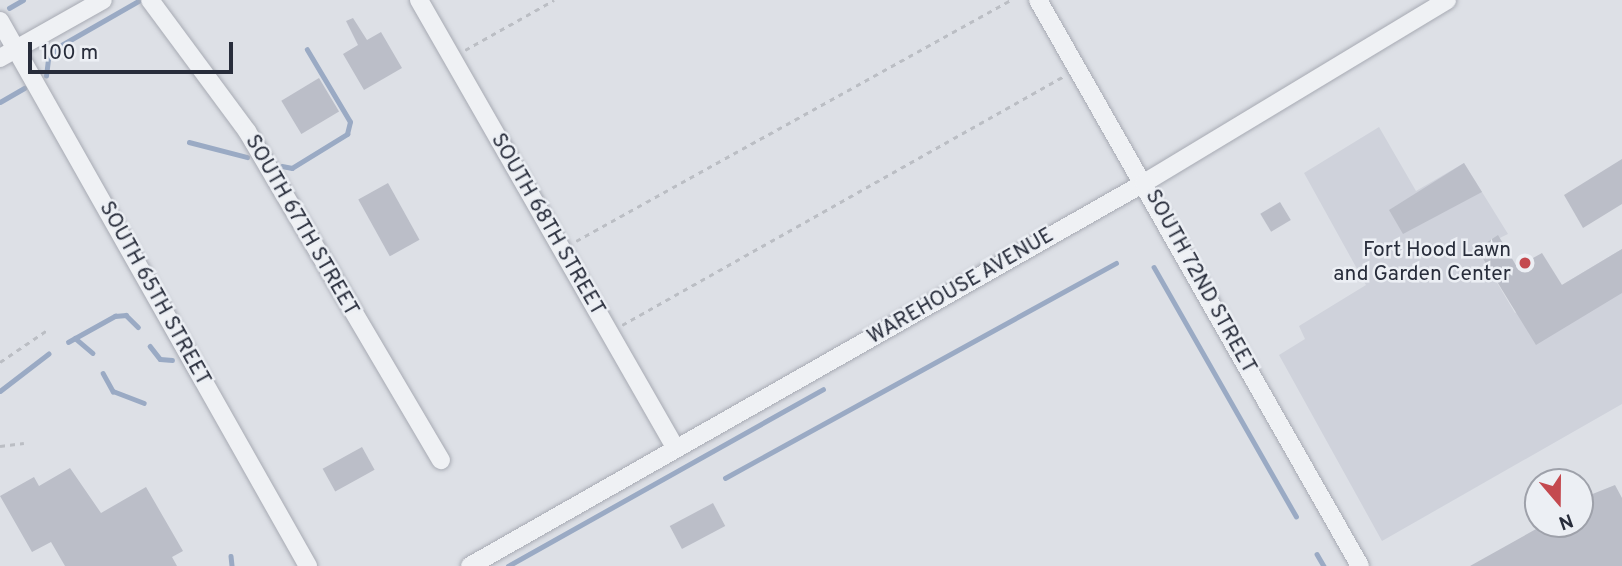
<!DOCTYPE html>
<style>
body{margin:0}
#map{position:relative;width:1622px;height:566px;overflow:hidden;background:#dde0e6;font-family:Overpass,sans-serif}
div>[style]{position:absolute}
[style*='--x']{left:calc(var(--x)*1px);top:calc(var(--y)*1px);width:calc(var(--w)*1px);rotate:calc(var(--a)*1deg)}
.built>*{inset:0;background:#cfd2db}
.stream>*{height:4.5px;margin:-2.25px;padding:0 2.25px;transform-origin:2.25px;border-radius:2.25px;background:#9aaac4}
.building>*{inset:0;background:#bbbec8;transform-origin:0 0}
.path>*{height:2.5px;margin-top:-1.25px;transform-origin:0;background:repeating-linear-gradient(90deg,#bbbec4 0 5px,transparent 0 10px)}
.roads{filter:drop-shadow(0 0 2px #a7aab3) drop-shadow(0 0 2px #a7aab3)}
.minor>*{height:18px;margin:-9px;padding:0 9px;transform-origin:9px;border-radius:9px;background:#eff1f4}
.dots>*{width:19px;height:19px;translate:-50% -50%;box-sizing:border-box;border:4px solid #eceff4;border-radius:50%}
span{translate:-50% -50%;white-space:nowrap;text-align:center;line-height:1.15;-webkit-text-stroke:5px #eceff4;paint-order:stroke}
.street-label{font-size:21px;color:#282d3b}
.poi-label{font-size:21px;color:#282d3b}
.right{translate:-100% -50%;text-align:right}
.north{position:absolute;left:1524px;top:468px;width:70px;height:70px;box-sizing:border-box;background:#eceff4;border:2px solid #9ea1aa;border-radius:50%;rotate:160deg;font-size:19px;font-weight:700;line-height:28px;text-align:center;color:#282d3b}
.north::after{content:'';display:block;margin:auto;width:24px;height:32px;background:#c4494f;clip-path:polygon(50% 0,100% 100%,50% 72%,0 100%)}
.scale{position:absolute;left:28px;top:42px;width:205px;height:32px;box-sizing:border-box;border:4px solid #282d3b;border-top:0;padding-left:9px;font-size:21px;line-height:24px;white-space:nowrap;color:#282d3b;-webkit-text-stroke:5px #eceff4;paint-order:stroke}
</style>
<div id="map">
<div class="built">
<div style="clip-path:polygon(1379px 127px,1416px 191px,1464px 163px,1508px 234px,1477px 249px,1515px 313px,1622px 249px,1622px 404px,1382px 541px,1279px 355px,1305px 339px,1299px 326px,1366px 285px,1304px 173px)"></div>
</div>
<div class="stream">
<div style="--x:9;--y:8;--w:16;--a:-30"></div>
<div style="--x:46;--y:76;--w:17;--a:-83"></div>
<div style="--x:48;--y:59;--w:16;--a:-50"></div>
<div style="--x:58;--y:47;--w:95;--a:-29.8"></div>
<div style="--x:0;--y:102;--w:28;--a:-30"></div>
<div style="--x:189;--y:142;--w:60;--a:14.5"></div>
<div style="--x:282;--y:166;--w:10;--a:11"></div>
<div style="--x:292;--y:168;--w:65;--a:-31.7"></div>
<div style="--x:347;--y:134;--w:12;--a:-76"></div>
<div style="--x:350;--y:122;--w:84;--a:-120.8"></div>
<div style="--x:1154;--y:267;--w:287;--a:60.3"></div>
<div style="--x:75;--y:338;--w:23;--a:40"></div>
<div style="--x:68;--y:342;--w:54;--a:-29"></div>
<div style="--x:115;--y:316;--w:11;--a:-5"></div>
<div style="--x:126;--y:315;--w:17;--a:45"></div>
<div style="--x:150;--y:346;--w:16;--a:52"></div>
<div style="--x:160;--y:359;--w:12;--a:5"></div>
<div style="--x:103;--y:373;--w:21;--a:61"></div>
<div style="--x:113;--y:391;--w:33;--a:21"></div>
<div style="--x:0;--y:391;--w:61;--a:-37.6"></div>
<div style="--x:725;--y:478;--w:446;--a:-28.8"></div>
<div style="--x:1317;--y:554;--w:14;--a:60"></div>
<div style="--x:231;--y:556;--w:10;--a:84"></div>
<div style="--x:508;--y:566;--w:361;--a:-29.3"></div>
</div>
<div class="building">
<div style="clip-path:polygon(353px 18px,367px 40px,381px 32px,402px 68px,364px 90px,343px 54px,358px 45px,346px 21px)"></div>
<div style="left:319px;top:78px;width:39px;height:44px;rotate:59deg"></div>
<div style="clip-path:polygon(1622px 159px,1622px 204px,1583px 228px,1564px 195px)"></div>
<div style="clip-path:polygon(1464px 163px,1482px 192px,1403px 234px,1389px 210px)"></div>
<div style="left:388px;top:183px;width:65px;height:34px;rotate:61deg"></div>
<div style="left:1280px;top:202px;width:21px;height:23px;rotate:59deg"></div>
<div style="clip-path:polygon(1498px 235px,1517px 267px,1542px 253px,1562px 285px,1622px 249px,1622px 293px,1536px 345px,1477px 249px)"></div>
<div style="left:362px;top:447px;width:26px;height:45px;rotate:61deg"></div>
<div style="clip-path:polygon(70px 468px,101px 513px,146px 487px,183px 551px,172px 557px,177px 566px,65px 566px,51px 542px,32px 552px,0 496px,34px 477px,39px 486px)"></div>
<div style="clip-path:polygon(1615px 485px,1622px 498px,1622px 566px,1470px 566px,1545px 524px,1580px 524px,1580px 499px)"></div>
<div style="left:713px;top:503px;width:26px;height:49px;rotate:62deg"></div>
</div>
<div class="path">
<div style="--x:465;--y:50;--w:102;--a:-29.3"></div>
<div style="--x:576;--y:241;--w:497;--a:-29"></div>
<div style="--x:622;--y:325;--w:507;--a:-29.39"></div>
<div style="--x:0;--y:362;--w:57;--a:-34.2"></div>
<div style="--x:0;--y:446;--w:24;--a:-7"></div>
</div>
<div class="roads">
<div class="minor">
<div style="--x:150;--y:0;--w:163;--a:53.5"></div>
<div style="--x:247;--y:131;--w:382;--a:59.5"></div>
<div style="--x:419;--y:0;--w:517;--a:60.21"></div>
<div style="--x:1038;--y:0;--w:651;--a:60.36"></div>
<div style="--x:0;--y:21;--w:626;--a:60.53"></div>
<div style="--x:0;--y:58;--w:118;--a:-29.4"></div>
<div style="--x:470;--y:566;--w:775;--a:-29.61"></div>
<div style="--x:1144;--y:183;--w:354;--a:-31.1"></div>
</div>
</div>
<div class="dots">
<div style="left:1525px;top:263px;background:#c4494f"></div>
</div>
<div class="street-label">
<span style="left:547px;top:225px;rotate:60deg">SOUTH 68TH STREET</span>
<span style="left:301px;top:226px;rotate:60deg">SOUTH 67TH STREET</span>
<span style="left:1200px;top:282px;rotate:61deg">SOUTH 72ND STREET</span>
<span style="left:961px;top:287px;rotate:-30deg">WAREHOUSE AVENUE</span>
<span style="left:154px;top:294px;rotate:61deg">SOUTH 65TH STREET</span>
</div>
<div class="poi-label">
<span class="right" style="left:1511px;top:263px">Fort Hood Lawn<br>and Garden Center</span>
</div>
<div class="north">N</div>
<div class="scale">100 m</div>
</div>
